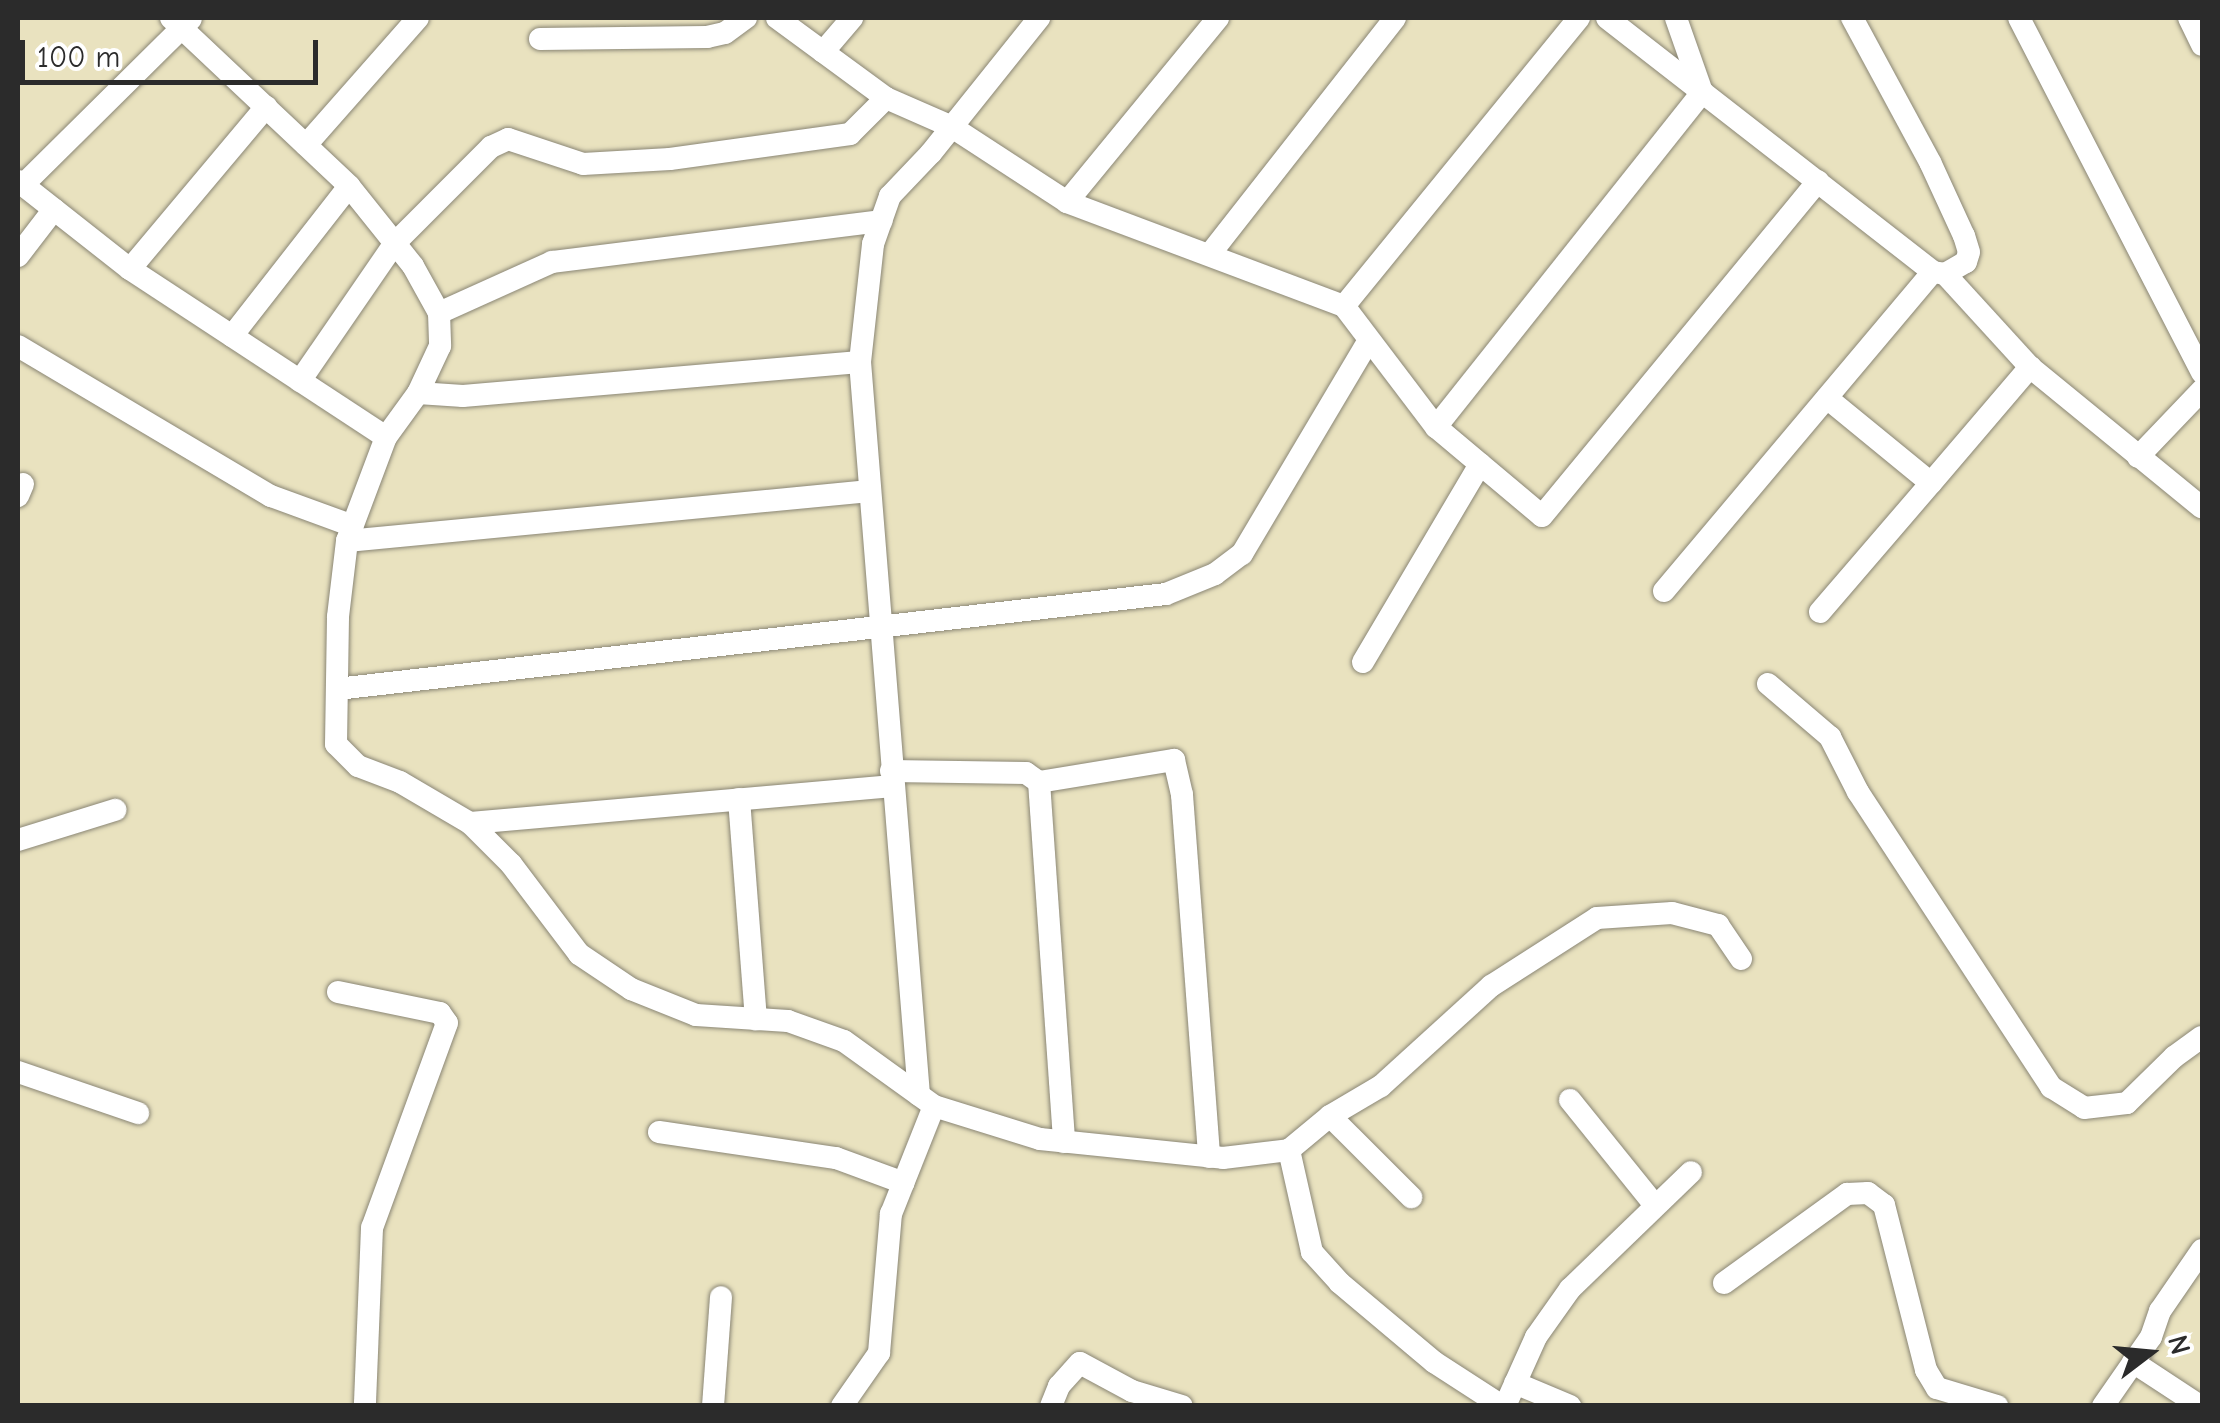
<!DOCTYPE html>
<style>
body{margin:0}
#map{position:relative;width:2220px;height:1423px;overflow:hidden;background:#e9e2bf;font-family:"Comic Neue",sans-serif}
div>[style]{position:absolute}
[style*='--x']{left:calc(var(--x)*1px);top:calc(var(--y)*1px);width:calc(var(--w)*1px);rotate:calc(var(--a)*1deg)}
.roads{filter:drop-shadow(0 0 2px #8a8675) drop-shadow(0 0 2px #8a8675)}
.minor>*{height:22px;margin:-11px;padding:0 11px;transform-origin:11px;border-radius:11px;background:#fff}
span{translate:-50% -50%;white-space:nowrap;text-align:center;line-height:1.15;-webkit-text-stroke:9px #fff;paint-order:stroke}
.frame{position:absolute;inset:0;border:20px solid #2b2b2b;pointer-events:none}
.north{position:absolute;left:2100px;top:1303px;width:100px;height:100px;-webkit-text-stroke:8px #fff;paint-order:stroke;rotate:74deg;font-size:28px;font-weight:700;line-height:40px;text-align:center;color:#2b2b2b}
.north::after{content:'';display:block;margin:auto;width:35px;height:45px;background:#2b2b2b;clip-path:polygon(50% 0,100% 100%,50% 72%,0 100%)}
.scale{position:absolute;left:20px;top:40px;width:298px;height:45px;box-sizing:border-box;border:5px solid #2b2b2b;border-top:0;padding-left:12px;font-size:30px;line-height:35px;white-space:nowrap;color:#2b2b2b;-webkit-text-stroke:8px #fff;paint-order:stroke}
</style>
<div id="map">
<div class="roads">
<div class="minor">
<div style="--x:171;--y:18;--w:245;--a:43.3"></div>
<div style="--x:349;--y:186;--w:102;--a:51.3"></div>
<div style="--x:413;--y:266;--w:54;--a:61"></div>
<div style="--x:439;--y:313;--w:33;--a:88"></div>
<div style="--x:440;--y:346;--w:52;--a:115.1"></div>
<div style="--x:418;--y:393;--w:54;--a:126"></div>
<div style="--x:386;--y:437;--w:111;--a:110.6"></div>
<div style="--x:347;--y:541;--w:77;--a:96.8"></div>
<div style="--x:338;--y:617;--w:127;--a:90.9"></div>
<div style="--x:336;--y:744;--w:31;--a:45"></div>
<div style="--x:358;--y:766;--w:45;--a:20.9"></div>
<div style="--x:400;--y:782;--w:81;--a:30.4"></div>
<div style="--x:470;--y:823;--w:58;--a:45"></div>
<div style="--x:511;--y:864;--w:113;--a:52.9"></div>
<div style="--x:579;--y:954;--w:63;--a:33.9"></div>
<div style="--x:631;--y:989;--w:70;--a:21.8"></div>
<div style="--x:696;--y:1015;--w:92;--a:3.7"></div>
<div style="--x:788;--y:1021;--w:59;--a:19.7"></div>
<div style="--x:844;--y:1041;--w:111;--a:35.8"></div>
<div style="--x:934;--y:1106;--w:111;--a:17.3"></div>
<div style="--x:1040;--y:1139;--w:184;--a:5.9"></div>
<div style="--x:1223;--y:1158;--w:66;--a:-6.9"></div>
<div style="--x:777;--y:18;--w:135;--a:36.3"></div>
<div style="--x:886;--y:98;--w:72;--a:23.7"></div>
<div style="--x:952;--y:127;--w:137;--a:33.1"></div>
<div style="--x:1067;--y:202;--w:296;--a:20.6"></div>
<div style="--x:1344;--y:306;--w:152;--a:52.8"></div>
<div style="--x:1436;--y:427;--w:138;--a:40"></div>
<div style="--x:1542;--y:516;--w:434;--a:-50.5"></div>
<div style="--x:1607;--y:18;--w:413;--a:37.9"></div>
<div style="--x:1933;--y:272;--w:12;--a:9"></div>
<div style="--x:1945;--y:274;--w:24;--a:-30"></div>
<div style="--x:1966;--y:262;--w:10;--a:-73"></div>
<div style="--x:1969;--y:252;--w:17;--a:-107"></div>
<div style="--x:1964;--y:236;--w:81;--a:-114.7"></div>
<div style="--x:1930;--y:162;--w:164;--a:-118.4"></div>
<div style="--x:2019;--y:18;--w:399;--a:62.7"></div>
<div style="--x:2189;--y:18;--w:30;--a:64"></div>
<div style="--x:540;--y:39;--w:167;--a:-0.7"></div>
<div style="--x:707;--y:37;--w:18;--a:-13"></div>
<div style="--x:725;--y:33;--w:26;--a:-36"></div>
<div style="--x:823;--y:52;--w:45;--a:-49.5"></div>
<div style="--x:306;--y:145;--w:169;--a:-48.6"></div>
<div style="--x:18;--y:181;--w:142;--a:38.2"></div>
<div style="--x:130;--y:269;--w:306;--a:33.3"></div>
<div style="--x:23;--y:185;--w:236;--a:-44.7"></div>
<div style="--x:1067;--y:202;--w:238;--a:-50.6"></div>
<div style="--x:1210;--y:254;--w:300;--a:-51.9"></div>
<div style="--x:18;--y:256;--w:59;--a:-52.5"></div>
<div style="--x:130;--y:269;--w:212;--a:-50"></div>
<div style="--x:1945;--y:274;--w:126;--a:47.6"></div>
<div style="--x:2030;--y:367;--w:222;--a:39.3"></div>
<div style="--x:1344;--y:306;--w:372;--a:-50.8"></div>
<div style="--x:439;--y:313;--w:124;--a:-24.3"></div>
<div style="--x:552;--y:262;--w:332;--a:-7.1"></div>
<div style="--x:232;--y:336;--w:190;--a:-52"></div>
<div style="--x:18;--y:346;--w:294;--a:30.7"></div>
<div style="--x:271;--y:496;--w:87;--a:20.1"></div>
<div style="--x:300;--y:381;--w:168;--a:-55.5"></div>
<div style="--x:395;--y:243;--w:136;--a:-45"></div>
<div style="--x:491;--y:147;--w:19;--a:-25"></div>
<div style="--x:508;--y:139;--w:79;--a:18.4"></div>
<div style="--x:583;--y:164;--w:87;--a:-3.3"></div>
<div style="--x:670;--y:159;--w:182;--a:-7.9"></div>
<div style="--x:850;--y:134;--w:51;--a:-45"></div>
<div style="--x:418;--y:393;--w:45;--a:3.8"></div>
<div style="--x:463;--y:396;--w:398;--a:-4.9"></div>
<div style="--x:1827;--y:398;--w:134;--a:39.3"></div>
<div style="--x:1931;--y:483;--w:153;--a:-49.5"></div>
<div style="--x:1436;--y:427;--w:428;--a:-51.5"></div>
<div style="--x:1702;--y:92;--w:78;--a:-109.4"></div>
<div style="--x:2138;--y:457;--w:93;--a:-46.3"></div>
<div style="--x:18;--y:496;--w:13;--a:-67"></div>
<div style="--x:347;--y:541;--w:525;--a:-5.46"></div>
<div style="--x:1664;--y:591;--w:417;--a:-49.9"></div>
<div style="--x:1820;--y:612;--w:170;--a:-49.3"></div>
<div style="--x:1363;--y:662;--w:230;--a:-59.4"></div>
<div style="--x:1768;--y:684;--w:82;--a:40.5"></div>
<div style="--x:1830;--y:737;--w:62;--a:63"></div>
<div style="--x:1858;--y:792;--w:353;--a:56.8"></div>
<div style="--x:2051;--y:1087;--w:39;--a:32"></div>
<div style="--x:2084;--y:1108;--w:43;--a:-6.6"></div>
<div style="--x:2127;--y:1103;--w:66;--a:-44.4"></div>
<div style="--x:2174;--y:1057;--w:34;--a:-36"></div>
<div style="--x:337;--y:689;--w:834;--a:-6.54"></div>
<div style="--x:1166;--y:594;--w:53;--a:-22.2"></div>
<div style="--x:1215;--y:574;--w:34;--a:-37"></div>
<div style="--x:1242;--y:554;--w:247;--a:-59.3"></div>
<div style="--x:891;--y:771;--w:135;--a:0.8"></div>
<div style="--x:1026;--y:773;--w:16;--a:35"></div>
<div style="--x:1039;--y:782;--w:361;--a:86"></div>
<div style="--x:1039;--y:782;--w:137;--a:-9.3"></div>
<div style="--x:1174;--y:760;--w:36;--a:77"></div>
<div style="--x:1182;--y:795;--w:363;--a:85.7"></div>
<div style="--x:739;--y:799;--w:221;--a:85.6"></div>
<div style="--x:470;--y:823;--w:425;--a:-5"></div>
<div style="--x:18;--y:840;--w:102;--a:-17.2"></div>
<div style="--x:338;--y:992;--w:104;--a:11.6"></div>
<div style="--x:440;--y:1013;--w:12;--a:55"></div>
<div style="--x:447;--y:1023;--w:218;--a:110.1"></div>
<div style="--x:372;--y:1228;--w:178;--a:92.3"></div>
<div style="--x:18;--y:1072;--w:127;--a:18.9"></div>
<div style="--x:919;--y:1095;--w:735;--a:-94.6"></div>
<div style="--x:860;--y:362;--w:119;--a:-83.7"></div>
<div style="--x:873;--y:244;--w:51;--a:-70.5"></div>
<div style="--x:890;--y:196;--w:59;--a:-46.4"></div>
<div style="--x:931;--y:153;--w:173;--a:-51.3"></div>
<div style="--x:1570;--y:1100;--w:134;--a:51.1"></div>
<div style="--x:1330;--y:1116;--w:115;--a:45"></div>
<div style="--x:659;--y:1132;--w:179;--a:8.4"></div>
<div style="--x:836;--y:1158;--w:72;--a:20.2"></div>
<div style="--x:1724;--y:1283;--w:152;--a:-35.9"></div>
<div style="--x:1847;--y:1194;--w:21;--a:-3"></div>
<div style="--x:1868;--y:1193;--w:20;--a:37"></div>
<div style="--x:1884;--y:1205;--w:170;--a:75.7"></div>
<div style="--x:1926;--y:1370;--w:21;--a:59"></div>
<div style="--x:1937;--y:1388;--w:63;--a:16.7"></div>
<div style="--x:2133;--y:1362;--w:80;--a:33.3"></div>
<div style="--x:1515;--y:1383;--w:60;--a:22.7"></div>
<div style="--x:713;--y:1406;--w:109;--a:-85.8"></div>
<div style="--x:842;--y:1406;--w:65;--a:-55.1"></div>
<div style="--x:879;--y:1353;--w:140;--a:-85.1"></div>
<div style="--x:891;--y:1214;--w:116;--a:-68.3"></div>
<div style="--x:1051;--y:1406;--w:22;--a:-68"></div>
<div style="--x:1059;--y:1386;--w:31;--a:-48"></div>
<div style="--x:1080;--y:1363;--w:59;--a:28.3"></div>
<div style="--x:1132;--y:1391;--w:52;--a:16.7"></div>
<div style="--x:1502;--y:1406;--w:81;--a:-147.1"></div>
<div style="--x:1434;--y:1362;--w:123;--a:-140"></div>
<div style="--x:1340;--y:1283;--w:42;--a:-132.1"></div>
<div style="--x:1312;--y:1252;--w:105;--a:-102.7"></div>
<div style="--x:1289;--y:1150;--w:53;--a:-39.7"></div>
<div style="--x:1330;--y:1116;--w:59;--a:-30.5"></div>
<div style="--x:1381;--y:1086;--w:149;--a:-42.3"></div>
<div style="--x:1491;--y:986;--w:126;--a:-32.7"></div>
<div style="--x:1597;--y:918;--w:75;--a:-3.8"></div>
<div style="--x:1672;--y:913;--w:48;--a:14.6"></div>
<div style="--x:1718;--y:925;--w:41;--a:55.9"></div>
<div style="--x:1505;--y:1406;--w:76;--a:-65.8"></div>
<div style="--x:1536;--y:1337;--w:59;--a:-54.7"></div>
<div style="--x:1570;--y:1289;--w:168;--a:-44"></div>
<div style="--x:2103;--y:1406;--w:84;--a:-55.2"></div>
<div style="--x:2151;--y:1337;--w:28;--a:-71"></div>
<div style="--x:2160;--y:1311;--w:74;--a:-55.5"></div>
</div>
</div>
<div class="frame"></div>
<div class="north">N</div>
<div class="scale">100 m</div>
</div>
